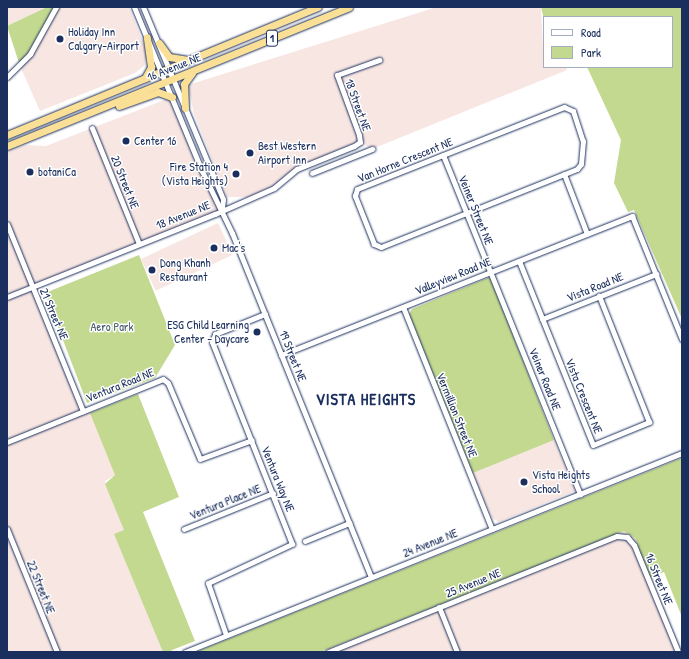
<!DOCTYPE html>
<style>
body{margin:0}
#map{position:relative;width:689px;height:659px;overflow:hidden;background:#fff;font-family:"Patrick Hand",sans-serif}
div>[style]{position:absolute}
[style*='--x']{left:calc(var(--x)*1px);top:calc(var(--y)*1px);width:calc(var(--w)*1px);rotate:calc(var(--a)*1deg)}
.built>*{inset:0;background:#f8e6e2;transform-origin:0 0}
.green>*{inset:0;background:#c3d98f}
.roads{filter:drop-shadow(0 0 1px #1b2f5e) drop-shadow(0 0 1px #1b2f5e)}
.minor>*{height:5px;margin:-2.5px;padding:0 2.5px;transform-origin:2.5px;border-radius:2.5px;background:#fff}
.highway>*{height:7px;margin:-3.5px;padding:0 3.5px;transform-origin:3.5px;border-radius:3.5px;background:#fadf96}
.dots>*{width:11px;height:11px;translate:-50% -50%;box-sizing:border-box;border:2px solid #fff;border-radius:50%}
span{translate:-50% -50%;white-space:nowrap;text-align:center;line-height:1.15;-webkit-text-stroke:3px #fff;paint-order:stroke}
.shield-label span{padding:1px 3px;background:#fff;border:1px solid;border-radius:3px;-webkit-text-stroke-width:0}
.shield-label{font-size:11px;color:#1b2f5e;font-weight:700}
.poi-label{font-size:12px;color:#1b2f5e}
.left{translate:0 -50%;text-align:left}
.right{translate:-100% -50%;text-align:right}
.street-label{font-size:12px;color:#1b2f5e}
.park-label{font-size:12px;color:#455a6a}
.district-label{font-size:16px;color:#1b2f5e;font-weight:700;letter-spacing:1px}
.frame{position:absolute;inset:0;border:8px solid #1b2f5e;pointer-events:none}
.legend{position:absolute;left:543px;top:16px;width:130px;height:52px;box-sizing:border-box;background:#fff;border:1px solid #a4acbf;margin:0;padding:5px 7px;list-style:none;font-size:12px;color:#1b2f5e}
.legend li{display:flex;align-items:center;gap:8px;height:20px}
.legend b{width:20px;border:1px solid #a4acbf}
</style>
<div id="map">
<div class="built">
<div style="clip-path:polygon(7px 7px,47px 7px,7px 26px)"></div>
<div style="clip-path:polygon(56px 7px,129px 7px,147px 52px,145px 65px,135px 73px,40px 111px,20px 66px)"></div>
<div style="clip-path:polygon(437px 7px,541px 7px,544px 67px,566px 67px,567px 70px,372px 149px,360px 142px,308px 164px,274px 188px,249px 197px,227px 197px,194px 114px,188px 85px)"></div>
<div style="clip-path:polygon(172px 97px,222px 209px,33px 287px,83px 411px,89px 408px,117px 474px,105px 481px,173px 652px,7px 652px,7px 151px,26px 145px,46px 146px)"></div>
<div style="left:218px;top:223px;width:35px;height:85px;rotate:65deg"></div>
<div style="clip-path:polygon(554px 440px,575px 491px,499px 522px,492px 518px,473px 473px)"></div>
<div style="clip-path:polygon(631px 528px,682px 652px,318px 652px)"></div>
</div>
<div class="green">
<div style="clip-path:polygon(47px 7px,56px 7px,20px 66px,7px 26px)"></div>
<div style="clip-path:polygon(541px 7px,682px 7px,682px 319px,634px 210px,628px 212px,614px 183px,621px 140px,587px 67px,672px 67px,672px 17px,544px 19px)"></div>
<div style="clip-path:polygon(139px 255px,175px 345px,155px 378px,87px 403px,45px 293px)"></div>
<div style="clip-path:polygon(490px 277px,554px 440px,473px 473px,409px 314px,412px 309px)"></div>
<div style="clip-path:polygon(138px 394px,179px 497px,143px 512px,195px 641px,167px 652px,163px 652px,114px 534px,124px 530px,105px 484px,115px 475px,90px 413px)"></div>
<div style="clip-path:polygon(682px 458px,682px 617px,664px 572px,650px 577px,635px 538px,624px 531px,320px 652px,196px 652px)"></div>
</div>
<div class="roads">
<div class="minor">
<div style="--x:134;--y:7;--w:178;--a:67.5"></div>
<div style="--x:202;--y:171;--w:69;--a:64.2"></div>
<div style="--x:232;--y:233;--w:371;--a:68"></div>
<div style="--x:143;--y:7;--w:208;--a:67.4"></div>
<div style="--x:223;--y:199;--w:10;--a:96"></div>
<div style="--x:7;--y:77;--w:33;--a:-45"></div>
<div style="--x:30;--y:54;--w:54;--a:-61"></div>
<div style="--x:564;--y:107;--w:10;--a:24"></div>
<div style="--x:573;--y:111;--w:32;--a:72"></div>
<div style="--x:583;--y:141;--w:23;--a:95"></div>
<div style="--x:581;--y:164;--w:6;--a:129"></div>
<div style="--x:577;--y:169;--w:211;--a:158.3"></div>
<div style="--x:381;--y:247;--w:8;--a:-157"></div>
<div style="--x:374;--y:244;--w:52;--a:-111.6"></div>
<div style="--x:355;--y:196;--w:7;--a:-74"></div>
<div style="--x:357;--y:189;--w:223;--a:-21.6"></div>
<div style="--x:92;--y:128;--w:125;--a:67.9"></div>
<div style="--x:443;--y:155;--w:366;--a:68"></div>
<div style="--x:312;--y:173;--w:65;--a:-21.8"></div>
<div style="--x:564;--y:174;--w:64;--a:69"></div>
<div style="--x:7;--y:224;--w:202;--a:67.9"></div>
<div style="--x:519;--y:261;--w:198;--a:68.1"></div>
<div style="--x:593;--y:445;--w:61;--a:-22.3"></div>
<div style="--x:649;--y:422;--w:136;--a:-111.6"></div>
<div style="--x:7;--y:297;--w:224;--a:-21.8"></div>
<div style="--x:215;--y:214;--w:64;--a:-23.8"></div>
<div style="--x:274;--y:188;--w:30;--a:-40"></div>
<div style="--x:297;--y:169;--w:61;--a:-22"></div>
<div style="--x:354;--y:146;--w:7;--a:-34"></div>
<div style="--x:360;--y:142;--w:7;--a:-98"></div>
<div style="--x:359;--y:135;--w:64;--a:-110.1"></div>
<div style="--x:337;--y:75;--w:45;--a:-19.7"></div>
<div style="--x:403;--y:307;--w:239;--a:68.2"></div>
<div style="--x:542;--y:319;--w:123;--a:-21.5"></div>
<div style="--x:281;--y:355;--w:378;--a:-21.6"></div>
<div style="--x:632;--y:216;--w:133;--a:67.9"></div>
<div style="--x:7;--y:442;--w:168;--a:-22"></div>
<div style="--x:163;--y:379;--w:6;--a:39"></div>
<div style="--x:168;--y:383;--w:82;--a:67.2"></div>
<div style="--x:200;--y:459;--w:55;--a:-20.1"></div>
<div style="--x:7;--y:529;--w:133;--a:67.9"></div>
<div style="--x:184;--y:529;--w:96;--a:-22"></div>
<div style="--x:305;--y:541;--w:48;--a:-22.2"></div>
<div style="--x:439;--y:607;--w:48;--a:68.2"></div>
<div style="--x:226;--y:635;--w:55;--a:-109.1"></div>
<div style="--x:208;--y:583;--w:93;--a:-24.9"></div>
<div style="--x:292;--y:544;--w:217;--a:-111.6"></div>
<div style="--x:212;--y:342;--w:9;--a:-69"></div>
<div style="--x:215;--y:334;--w:54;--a:-21.8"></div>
<div style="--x:185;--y:652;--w:535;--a:-21.82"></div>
<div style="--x:328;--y:652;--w:311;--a:-21.9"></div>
<div style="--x:617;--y:536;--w:10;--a:6"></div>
<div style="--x:627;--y:537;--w:11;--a:49"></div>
<div style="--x:634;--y:545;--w:116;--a:67.6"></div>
</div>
<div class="highway">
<div style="--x:159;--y:43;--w:17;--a:54"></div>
<div style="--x:169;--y:57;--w:18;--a:9"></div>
<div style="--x:145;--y:78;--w:13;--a:-61"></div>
<div style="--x:151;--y:67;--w:30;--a:-98"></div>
<div style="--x:119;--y:106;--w:41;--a:-19.7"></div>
<div style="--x:158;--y:92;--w:15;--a:20"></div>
<div style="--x:185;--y:108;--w:24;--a:-92"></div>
<div style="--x:184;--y:84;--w:14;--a:-54"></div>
<div style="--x:7;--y:135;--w:336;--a:-22.4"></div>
<div style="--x:7;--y:146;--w:369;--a:-22.1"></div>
</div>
</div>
<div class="dots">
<div style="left:60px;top:39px;background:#1b2f5e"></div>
<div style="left:126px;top:141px;background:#1b2f5e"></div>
<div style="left:250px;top:153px;background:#1b2f5e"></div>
<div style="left:30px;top:172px;background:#1b2f5e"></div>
<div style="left:236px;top:174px;background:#1b2f5e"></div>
<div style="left:214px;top:248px;background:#1b2f5e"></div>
<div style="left:152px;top:270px;background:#1b2f5e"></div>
<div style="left:257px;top:332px;background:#1b2f5e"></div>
<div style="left:524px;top:482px;background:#1b2f5e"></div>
</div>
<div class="shield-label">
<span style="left:272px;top:38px">1</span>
</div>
<div class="poi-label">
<span class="left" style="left:68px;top:39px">Holiday Inn<br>Calgary-Airport</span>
<span class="left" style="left:134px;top:141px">Center 16</span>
<span class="left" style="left:258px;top:153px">Best Western<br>Airport Inn</span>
<span class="right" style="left:228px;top:174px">Fire Station 4<br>(Vista Heights)</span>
<span class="left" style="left:38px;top:172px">botaniCa</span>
<span class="left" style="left:222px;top:248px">Mac's</span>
<span class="left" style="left:160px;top:270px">Dong Khanh<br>Restaurant</span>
<span class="right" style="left:249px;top:332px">ESG Child Learning<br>Center - Daycare</span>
<span class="left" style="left:532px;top:482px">Vista Heights<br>School</span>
</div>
<div class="street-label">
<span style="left:174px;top:67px;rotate:-22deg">16 Avenue NE</span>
<span style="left:358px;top:105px;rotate:70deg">18 Street NE</span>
<span style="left:405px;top:160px;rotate:-22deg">Van Horne Crescent NE</span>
<span style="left:125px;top:182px;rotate:68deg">20 Street NE</span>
<span style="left:476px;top:210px;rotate:68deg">Veiner Street NE</span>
<span style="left:183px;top:215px;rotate:-22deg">18 Avenue NE</span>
<span style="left:453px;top:276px;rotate:-22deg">Valleyview Road NE</span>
<span style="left:595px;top:287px;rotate:-22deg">Vista Road NE</span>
<span style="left:54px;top:314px;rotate:67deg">21 Street NE</span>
<span style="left:293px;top:356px;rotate:68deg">19 Street NE</span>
<span style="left:545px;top:379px;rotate:68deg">Veiner Road NE</span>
<span style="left:120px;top:385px;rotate:-22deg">Ventura Road NE</span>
<span style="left:584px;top:396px;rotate:68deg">Vista Crescent NE</span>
<span style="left:457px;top:415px;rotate:68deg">Vermillion Street NE</span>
<span style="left:278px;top:479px;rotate:68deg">Ventura Way NE</span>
<span style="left:225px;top:502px;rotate:-22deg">Ventura Place NE</span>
<span style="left:430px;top:543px;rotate:-22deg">24 Avenue NE</span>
<span style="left:659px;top:579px;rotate:68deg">16 Street NE</span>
<span style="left:473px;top:583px;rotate:-22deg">25 Avenue NE</span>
<span style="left:41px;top:587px;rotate:68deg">22 Street NE</span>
</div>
<div class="park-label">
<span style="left:112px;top:327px">Aero Park</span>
</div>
<div class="district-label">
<span style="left:366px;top:399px">VISTA HEIGHTS</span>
</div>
<div class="frame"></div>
<ul class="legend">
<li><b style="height:5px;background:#fff"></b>Road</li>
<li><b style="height:11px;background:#c3d98f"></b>Park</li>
</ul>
</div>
